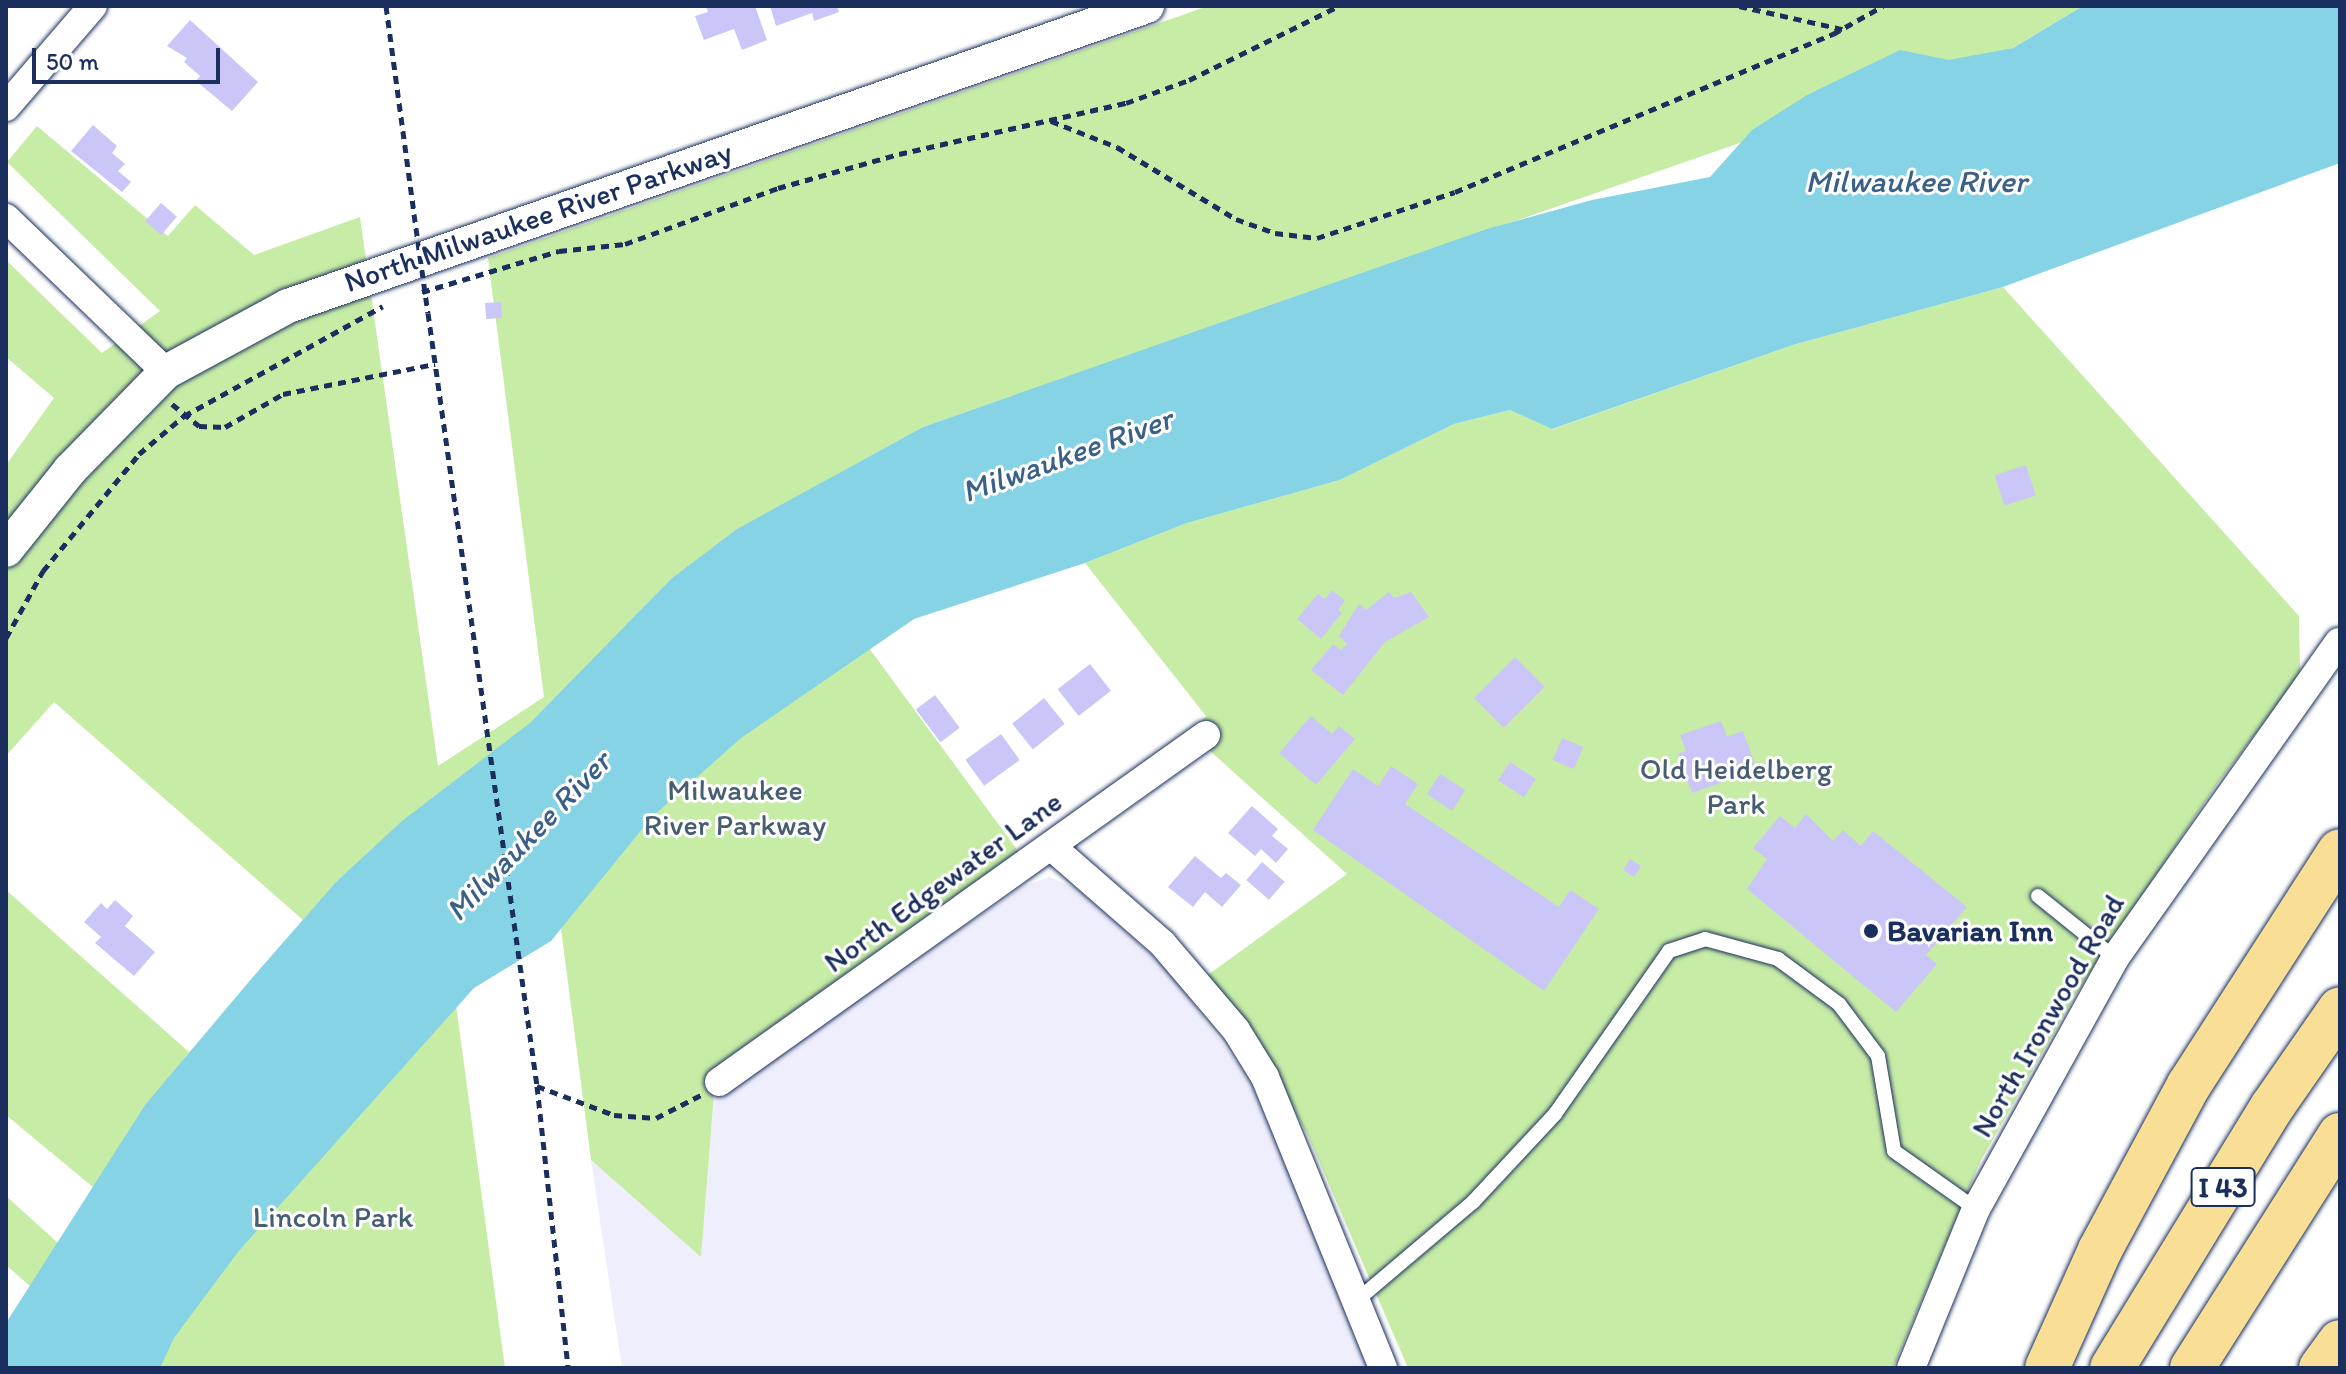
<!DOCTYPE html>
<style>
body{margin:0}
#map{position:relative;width:2346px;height:1374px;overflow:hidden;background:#fff;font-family:Itim,sans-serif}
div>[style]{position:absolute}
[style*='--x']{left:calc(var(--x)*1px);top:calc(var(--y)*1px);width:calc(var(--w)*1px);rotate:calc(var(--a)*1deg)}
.built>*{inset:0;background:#efeefd}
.green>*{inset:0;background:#c7eca6}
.water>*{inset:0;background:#87d3e6}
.building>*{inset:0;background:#cbc6f8;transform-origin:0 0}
.path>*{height:5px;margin-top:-2.5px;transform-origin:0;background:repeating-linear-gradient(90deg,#1b2f5e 0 8px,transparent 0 14px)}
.roads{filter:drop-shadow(0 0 2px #1b2f5e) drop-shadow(0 0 2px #1b2f5e)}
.service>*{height:14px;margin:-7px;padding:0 7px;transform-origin:7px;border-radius:7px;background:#fff}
.minor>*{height:28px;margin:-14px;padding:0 14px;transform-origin:14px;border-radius:14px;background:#fff}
.tertiary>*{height:34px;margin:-17px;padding:0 17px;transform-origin:17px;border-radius:17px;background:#fff}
.motorway>*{height:44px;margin:-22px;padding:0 22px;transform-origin:22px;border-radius:22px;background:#f9df96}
.path-bridge>*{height:5px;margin-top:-2.5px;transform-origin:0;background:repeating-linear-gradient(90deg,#1b2f5e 0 8px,transparent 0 14px)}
.dots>*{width:22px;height:22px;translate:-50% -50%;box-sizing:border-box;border:4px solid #fff;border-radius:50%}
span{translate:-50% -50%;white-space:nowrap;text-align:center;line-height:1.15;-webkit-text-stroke:6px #fff;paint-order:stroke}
.shield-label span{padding:2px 6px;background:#fff;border:2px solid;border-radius:6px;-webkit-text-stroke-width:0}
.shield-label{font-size:28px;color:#1b2f5e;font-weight:700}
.street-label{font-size:30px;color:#1b2f5e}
.park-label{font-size:30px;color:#465e70}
.poi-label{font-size:30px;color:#1b2f5e;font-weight:700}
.left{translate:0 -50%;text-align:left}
.water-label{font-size:32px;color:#3b6087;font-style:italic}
.frame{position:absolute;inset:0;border:8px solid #1b2f5e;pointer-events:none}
.scale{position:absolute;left:32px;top:48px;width:188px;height:36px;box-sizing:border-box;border:4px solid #1b2f5e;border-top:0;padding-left:10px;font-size:24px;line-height:28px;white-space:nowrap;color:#1b2f5e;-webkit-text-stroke:6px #fff;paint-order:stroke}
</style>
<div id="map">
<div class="built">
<div style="clip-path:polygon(1049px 877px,1078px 889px,1167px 969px,1255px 1087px,1371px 1368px,622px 1368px,591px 1160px,701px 1256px,714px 1098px,1022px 887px)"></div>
</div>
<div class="green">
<div style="clip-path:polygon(1208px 6px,2083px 6px,2013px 48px,923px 427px,834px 476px,914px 619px,869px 648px,1021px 855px,716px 1070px,701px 1257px,591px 1160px,558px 906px,371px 850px,303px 920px,54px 702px,6px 756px,6px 465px,54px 398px,6px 357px,6px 260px,102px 353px,160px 311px,7px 162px,37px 126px,168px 236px,195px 205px,254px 255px,360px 217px,438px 766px,544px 697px,488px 258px)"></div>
<div style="clip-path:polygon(2003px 287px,2299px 616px,2300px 675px,2217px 784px,2076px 994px,1981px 1160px,1893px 1368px,1408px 1368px,1309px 1138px,1265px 1055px,1205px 977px,1347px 874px,1190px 733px,1206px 716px,1085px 563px,1187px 523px,1340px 480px,1454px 424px,1510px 410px,1553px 429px,1793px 345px)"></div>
<div style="clip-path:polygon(6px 890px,189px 1052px,94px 1188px,6px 1115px)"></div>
<div style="clip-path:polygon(452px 975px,505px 1368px,16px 1368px)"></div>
<div style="clip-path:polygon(6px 1196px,59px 1244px,31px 1287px,6px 1265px)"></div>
</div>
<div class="water">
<div style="clip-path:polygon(2083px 6px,2340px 6px,2340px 163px,2003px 287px,1793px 345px,1552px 429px,1510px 410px,1454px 424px,1340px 480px,1187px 523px,1085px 563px,914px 619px,741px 738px,652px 817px,551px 941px,474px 988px,238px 1252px,174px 1338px,160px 1368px,6px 1368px,6px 1323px,145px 1105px,252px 978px,336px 882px,402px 821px,530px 723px,671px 579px,737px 529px,923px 427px,1487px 229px,1592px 200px,1710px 177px,1752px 130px,1807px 95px,1900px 50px,1949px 60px,2013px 48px)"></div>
</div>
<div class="building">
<div style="clip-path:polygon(706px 6px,755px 6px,767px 40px,742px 50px,734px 29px,704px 40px,695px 16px,708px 12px)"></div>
<div style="clip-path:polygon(770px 6px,837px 6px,839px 12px,814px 21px,812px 13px,776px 26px)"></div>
<div style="clip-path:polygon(190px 20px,258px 82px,232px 111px,196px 81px,200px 76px,184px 62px,187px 58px,167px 46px)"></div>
<div style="clip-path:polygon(93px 125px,117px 146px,112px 153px,125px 164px,118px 171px,131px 182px,122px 192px,71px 151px)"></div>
<div style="left:161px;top:203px;width:21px;height:24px;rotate:41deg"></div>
<div style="left:501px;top:302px;width:16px;height:16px;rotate:86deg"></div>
<div style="left:2026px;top:465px;width:32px;height:33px;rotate:72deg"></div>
<div style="clip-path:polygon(1332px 590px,1345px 601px,1338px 610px,1342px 613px,1321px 639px,1297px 619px,1318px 594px,1325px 599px)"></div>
<div style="clip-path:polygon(1389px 592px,1394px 598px,1411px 592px,1429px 617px,1385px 642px,1343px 695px,1311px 670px,1333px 644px,1341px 650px,1347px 644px,1339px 636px,1359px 604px,1366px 610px)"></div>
<div style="left:1515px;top:657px;width:42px;height:58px;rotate:45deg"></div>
<div style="left:1090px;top:664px;width:34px;height:41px;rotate:52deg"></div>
<div style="left:935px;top:695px;width:41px;height:24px;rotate:53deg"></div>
<div style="left:1044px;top:698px;width:33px;height:41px;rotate:51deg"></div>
<div style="clip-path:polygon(1311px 716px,1332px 734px,1339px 726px,1355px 739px,1316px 785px,1279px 753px)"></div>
<div style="clip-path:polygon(1721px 721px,1727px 737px,1743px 731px,1757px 770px,1692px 793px,1678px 754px,1686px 751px,1680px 735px)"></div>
<div style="left:1001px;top:734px;width:32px;height:44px;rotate:54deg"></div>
<div style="left:1562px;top:738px;width:23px;height:24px;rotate:23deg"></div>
<div style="left:1510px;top:762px;width:31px;height:22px;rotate:33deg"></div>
<div style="clip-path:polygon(1391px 766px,1418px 784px,1405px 804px,1559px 907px,1570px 890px,1599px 909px,1544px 991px,1313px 830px,1353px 769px,1378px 786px)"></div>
<div style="left:1440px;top:774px;width:30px;height:24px;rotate:33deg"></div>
<div style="clip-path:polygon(1252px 806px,1278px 829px,1272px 836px,1288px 849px,1276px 863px,1261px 849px,1255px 856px,1228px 833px)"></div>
<div style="clip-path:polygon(1806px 814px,1833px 841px,1843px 830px,1861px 846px,1873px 831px,1967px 907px,1926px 955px,1937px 964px,1896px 1012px,1747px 889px,1767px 859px,1753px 848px,1780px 816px,1795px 828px)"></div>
<div style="clip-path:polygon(1195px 856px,1221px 878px,1226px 873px,1241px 885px,1222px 907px,1205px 892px,1193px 907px,1168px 887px)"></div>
<div style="left:1630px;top:859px;width:13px;height:13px;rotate:32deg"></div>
<div style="left:1262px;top:862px;width:30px;height:24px;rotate:41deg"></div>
<div style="clip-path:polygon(115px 900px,133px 916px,125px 926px,155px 952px,134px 976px,95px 943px,101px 937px,84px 922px,101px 903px,107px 909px)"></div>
</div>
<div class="path">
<div style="--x:386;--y:6;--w:210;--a:82.3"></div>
<div style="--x:1739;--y:6;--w:106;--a:12.6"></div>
<div style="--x:1051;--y:121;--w:71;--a:21.5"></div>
<div style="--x:1117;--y:147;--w:139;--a:31.2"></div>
<div style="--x:1236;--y:219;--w:41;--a:19.7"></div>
<div style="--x:1275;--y:233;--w:42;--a:6.8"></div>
<div style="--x:1317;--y:238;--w:145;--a:-18.4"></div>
<div style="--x:1455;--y:192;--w:410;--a:-22.7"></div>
<div style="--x:1833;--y:34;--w:57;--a:-29.2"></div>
<div style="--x:422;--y:292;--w:143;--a:-16.7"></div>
<div style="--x:559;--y:251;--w:66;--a:-6.1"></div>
<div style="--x:625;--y:244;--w:163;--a:-20.1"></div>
<div style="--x:778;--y:188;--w:126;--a:-15.7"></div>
<div style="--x:899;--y:154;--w:233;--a:-12.7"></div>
<div style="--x:1126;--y:103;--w:67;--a:-20.1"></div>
<div style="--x:1189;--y:80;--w:167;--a:-26.3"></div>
<div style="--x:428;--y:313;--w:781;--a:81.97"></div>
<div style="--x:537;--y:1086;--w:284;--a:83.7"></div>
<div style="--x:172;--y:404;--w:35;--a:39"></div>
<div style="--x:199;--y:426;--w:26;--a:2"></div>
<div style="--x:225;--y:427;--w:67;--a:-29.6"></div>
<div style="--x:283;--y:394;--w:155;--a:-11.2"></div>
<div style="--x:6;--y:638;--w:77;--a:-61.1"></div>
<div style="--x:43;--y:571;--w:151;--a:-50.6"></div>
<div style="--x:139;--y:454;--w:59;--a:-40.2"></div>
<div style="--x:184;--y:416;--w:227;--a:-28.9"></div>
<div style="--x:537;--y:1086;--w:82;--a:20.6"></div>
<div style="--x:614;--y:1115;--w:42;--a:4.1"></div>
<div style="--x:656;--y:1118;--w:51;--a:-27.1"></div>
</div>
<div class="roads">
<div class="service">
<div style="--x:2038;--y:896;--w:99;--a:38.8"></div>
<div style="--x:1355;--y:1302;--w:155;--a:-40.3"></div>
<div style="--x:1473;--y:1202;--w:120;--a:-47"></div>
<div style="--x:1555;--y:1114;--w:199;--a:-55"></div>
<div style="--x:1669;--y:951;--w:38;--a:-18"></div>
<div style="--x:1705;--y:939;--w:76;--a:15.3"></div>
<div style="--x:1778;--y:959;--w:76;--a:36.4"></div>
<div style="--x:1839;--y:1004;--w:65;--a:53.1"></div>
<div style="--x:1878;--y:1056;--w:96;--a:80.4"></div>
<div style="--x:1894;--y:1151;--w:100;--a:35.3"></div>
</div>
<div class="minor">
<div style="--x:6;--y:107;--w:133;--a:-49.3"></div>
<div style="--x:6;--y:218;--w:222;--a:43.9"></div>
<div style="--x:1053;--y:848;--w:145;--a:41.1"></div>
<div style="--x:1162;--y:943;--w:114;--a:49.6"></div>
<div style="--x:1236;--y:1030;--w:55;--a:58.3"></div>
<div style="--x:1265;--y:1077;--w:314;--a:67.9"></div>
<div style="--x:719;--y:1082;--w:598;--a:-35.47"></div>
<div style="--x:1911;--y:1368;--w:172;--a:-67.8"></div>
<div style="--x:1976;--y:1209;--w:287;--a:-61"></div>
<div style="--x:2115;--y:958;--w:387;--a:-54.7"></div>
</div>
<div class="tertiary">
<div style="--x:6;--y:550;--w:102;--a:-51.3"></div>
<div style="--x:70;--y:470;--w:137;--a:-45.6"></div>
<div style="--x:166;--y:372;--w:139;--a:-28.4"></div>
<div style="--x:288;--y:306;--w:910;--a:-19.25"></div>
</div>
<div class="motorway">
<div style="--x:2047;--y:1368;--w:129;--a:-65.8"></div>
<div style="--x:2100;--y:1250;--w:187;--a:-61.7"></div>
<div style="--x:2189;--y:1085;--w:278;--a:-57.2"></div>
<div style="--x:2112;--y:1368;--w:306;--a:-58.5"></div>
<div style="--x:2272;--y:1107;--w:119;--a:-55.2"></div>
<div style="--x:2192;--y:1368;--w:276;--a:-57.6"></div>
<div style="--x:2321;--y:1368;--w:32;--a:-54"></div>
</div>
</div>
<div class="path-bridge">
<div style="--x:414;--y:214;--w:100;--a:82"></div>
</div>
<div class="dots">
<div style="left:1871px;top:931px;background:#1b2f5e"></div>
</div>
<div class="shield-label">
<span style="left:2223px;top:1187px">I 43</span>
</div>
<div class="street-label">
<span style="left:538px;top:217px;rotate:-19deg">North Milwaukee River Parkway</span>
<span style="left:943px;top:882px;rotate:-36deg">North Edgewater Lane</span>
<span style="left:2048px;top:1016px;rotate:-60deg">North Ironwood Road</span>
</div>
<div class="park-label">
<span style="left:1736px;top:786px">Old Heidelberg<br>Park</span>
<span style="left:735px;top:807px">Milwaukee<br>River Parkway</span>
<span style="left:333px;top:1217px">Lincoln Park</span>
</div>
<div class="poi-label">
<span class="left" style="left:1887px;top:931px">Bavarian Inn</span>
</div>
<div class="water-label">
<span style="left:1916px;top:181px">Milwaukee River</span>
<span style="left:1067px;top:455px;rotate:-20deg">Milwaukee River</span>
<span style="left:528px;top:836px;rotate:-46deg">Milwaukee River</span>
</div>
<div class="frame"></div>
<div class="scale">50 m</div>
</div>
